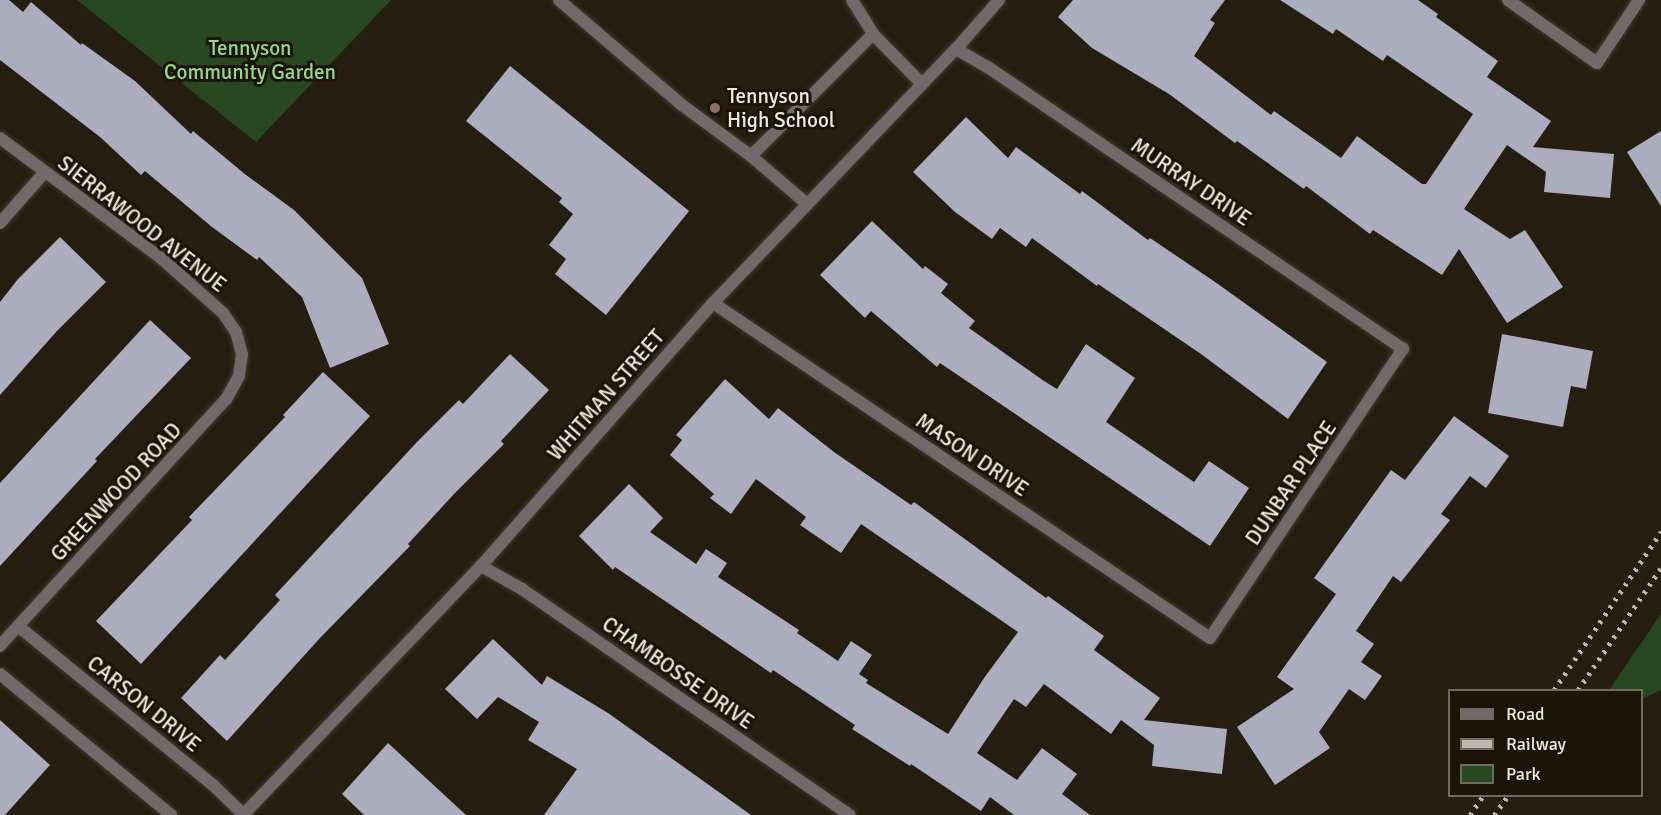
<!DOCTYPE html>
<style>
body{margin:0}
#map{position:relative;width:1661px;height:815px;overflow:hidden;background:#261e10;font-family:Signika,sans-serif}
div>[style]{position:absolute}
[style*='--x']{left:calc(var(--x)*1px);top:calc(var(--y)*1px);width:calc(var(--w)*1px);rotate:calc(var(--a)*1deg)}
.green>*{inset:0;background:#274820}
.building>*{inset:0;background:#abacbe}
.roads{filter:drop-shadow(0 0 2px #423a2d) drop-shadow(0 0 2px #423a2d)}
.service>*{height:12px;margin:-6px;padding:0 6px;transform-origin:6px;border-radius:6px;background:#72696b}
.minor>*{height:12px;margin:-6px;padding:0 6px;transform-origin:6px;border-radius:6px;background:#72696b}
.tertiary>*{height:12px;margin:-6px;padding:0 6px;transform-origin:6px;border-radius:6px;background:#72696b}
.rail>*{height:4.5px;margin-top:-2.25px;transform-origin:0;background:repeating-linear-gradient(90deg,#bdb7ad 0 3px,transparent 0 9px)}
.dots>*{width:16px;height:16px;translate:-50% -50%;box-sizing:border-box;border:3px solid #1c1408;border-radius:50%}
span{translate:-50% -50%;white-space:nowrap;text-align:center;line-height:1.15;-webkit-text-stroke:6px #1c1408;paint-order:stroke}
.park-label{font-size:21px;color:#96d788}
.poi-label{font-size:21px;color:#eee9e0}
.left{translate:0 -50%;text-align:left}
.street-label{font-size:21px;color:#eee9e0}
.legend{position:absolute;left:1448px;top:689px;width:195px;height:108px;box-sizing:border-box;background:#1c1408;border:2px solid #70695e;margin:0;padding:8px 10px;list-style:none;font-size:18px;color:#eee9e0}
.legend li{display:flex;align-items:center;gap:12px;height:30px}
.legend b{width:30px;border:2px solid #70695e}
</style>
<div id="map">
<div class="green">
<div style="clip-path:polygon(77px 0,391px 0,256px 142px)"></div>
<div style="clip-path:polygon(1661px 614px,1661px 690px,1642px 699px,1642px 690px,1609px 690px)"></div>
</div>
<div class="building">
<div style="clip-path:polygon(0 0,9px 0,23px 12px,31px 2px,81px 45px,82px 43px,135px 81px,191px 134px,193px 131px,246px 175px,294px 210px,362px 278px,389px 344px,330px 368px,302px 297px,259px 257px,257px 260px,212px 227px,145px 171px,141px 175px,100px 137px,0 60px)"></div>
<div style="clip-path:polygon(1073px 0,1225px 0,1210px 20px,1215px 23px,1194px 56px,1271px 115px,1274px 111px,1341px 158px,1357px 136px,1422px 184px,1426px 184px,1473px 114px,1387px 55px,1383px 61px,1336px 29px,1333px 34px,1280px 0,1418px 0,1438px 14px,1436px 17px,1498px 61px,1487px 77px,1551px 121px,1533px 147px,1614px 154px,1610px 198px,1544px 192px,1546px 172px,1507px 145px,1464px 209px,1510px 239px,1525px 230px,1563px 287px,1507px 323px,1459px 249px,1442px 275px,1373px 230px,1370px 234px,1306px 186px,1304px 189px,1237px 141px,1235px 143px,1169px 94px,1092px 48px,1058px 17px)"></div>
<div style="clip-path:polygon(510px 66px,689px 211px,606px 315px,555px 274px,566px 259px,549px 245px,573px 214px,559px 202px,562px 198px,466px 121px)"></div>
<div style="clip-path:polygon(966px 117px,1008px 158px,1016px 147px,1080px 194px,1082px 191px,1148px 240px,1150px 238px,1218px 284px,1327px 362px,1288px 419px,1201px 354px,1098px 284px,1097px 286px,1032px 238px,1026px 247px,1000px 228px,992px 239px,955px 212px,913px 172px)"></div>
<div style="clip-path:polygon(1661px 131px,1661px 206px,1627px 152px)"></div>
<div style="clip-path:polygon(872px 221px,923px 269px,925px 266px,948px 284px,941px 293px,975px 321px,969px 328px,1044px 381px,1057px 389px,1086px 344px,1135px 378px,1106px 422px,1194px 482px,1209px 461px,1249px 488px,1210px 546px,940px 363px,937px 367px,871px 311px,865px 318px,820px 275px)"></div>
<div style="clip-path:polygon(60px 237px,106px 282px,57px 331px,0 395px,0 302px,18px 279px)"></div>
<div style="clip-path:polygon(150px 320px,191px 358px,95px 459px,97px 461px,0 566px,0 483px)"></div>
<div style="clip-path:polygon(1502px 334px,1593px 351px,1586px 389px,1571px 386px,1563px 427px,1488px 413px)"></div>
<div style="clip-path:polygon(510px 354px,549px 390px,501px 441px,504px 444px,454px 494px,408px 544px,410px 546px,320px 638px,227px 741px,181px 698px,220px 655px,225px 660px,280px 600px,275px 595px,417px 442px,459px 400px,463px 404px)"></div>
<div style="clip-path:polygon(323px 372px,370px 416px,141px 664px,96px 621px,192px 520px,189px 517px,285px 417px,283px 415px)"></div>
<div style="clip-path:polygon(725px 379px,769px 419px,778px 408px,834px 452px,911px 505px,914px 502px,1046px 598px,1048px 596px,1104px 636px,1094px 650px,1160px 698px,1144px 720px,1227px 729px,1222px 774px,1152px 766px,1154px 745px,1121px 720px,1111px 734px,1044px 684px,1026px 707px,1014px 699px,977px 753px,1017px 780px,1042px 748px,1077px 774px,1062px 794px,1090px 815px,1014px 815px,990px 797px,981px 811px,911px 764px,910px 766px,852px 729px,855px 725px,773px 670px,771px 673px,615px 567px,613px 570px,579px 536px,629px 484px,663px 518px,650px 532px,696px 564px,706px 549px,727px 563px,718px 577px,799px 630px,797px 633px,838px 661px,851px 641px,872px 655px,859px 674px,868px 680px,866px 683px,948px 734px,984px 678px,1018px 632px,861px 524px,841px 553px,800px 525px,806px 517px,756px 479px,731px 514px,710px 498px,714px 494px,670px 455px,682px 440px,676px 435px)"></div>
<div style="clip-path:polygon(1454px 416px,1509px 456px,1486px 488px,1470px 476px,1441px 514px,1450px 520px,1401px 582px,1393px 576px,1356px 631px,1374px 644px,1361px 662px,1382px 676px,1365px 700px,1349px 689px,1319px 732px,1330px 748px,1275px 785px,1237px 727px,1294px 689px,1277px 677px,1336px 594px,1314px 578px,1391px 470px,1405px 480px)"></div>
<div style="clip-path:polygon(493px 639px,542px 685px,547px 676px,608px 713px,751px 815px,544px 815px,577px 769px,528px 740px,539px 722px,498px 697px,477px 719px,445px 689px)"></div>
<div style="clip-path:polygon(0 720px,50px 765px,5px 815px,0 815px)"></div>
<div style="clip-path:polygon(388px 743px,466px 815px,364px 815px,342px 794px)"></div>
</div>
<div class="roads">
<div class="service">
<div style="--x:559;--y:0;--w:162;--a:40.5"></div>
<div style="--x:682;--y:105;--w:86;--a:36.5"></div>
<div style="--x:751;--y:156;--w:74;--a:40.6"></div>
<div style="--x:852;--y:0;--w:40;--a:58"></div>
<div style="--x:873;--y:34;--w:70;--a:45.6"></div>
<div style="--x:751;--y:156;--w:173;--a:-45"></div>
</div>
<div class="minor">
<div style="--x:1508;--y:0;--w:109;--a:35.3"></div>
<div style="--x:1597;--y:63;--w:76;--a:-56.3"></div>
<div style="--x:0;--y:138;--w:201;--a:36.7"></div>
<div style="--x:161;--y:258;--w:83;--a:41.6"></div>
<div style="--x:223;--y:313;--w:23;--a:56"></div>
<div style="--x:236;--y:332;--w:23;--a:75"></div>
<div style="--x:242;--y:354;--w:22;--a:98"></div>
<div style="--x:239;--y:376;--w:26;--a:119"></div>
<div style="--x:226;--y:399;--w:335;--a:132.5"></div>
<div style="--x:0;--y:223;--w:67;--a:-48.7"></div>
<div style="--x:713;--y:303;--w:599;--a:33.98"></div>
<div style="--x:1210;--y:638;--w:348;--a:-56.3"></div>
<div style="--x:1403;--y:349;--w:500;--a:-145.83"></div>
<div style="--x:989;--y:68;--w:38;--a:-150"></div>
<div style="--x:481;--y:566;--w:47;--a:29.3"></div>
<div style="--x:522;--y:589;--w:398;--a:34.6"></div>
<div style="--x:18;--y:626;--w:252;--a:39.2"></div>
<div style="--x:213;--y:785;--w:43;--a:44.1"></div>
<div style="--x:0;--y:674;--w:222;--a:39.5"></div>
</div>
<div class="tertiary">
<div style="--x:243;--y:815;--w:344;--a:-46.3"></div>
<div style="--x:481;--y:566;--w:351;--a:-48.6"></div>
<div style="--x:713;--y:303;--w:352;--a:-46.3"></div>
<div style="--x:956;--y:49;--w:65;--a:-48.7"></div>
</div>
</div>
<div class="rail">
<div style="--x:1554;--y:690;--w:191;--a:-55.9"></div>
<div style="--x:1578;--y:690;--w:148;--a:-55.8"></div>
<div style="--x:1470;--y:815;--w:23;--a:-56"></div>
<div style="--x:1494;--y:815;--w:24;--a:-54"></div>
</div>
<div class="dots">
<div style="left:715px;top:108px;background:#8d6e63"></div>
</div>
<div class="park-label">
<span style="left:250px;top:60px">Tennyson<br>Community Garden</span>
</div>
<div class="poi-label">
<span class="left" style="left:727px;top:108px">Tennyson<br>High School</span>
</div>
<div class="street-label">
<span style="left:1191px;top:182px;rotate:34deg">MURRAY DRIVE</span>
<span style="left:142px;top:224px;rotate:38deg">SIERRAWOOD AVENUE</span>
<span style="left:606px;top:395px;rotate:-49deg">WHITMAN STREET</span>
<span style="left:972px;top:455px;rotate:34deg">MASON DRIVE</span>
<span style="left:1291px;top:483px;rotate:-56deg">DUNBAR PLACE</span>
<span style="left:116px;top:492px;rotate:-47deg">GREENWOOD ROAD</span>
<span style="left:678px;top:673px;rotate:35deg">CHAMBOSSE DRIVE</span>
<span style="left:144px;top:704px;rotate:39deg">CARSON DRIVE</span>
</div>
<ul class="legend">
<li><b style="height:8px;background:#72696b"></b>Road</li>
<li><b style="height:8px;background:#bdb7ad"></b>Railway</li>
<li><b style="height:16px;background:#274820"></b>Park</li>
</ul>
</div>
